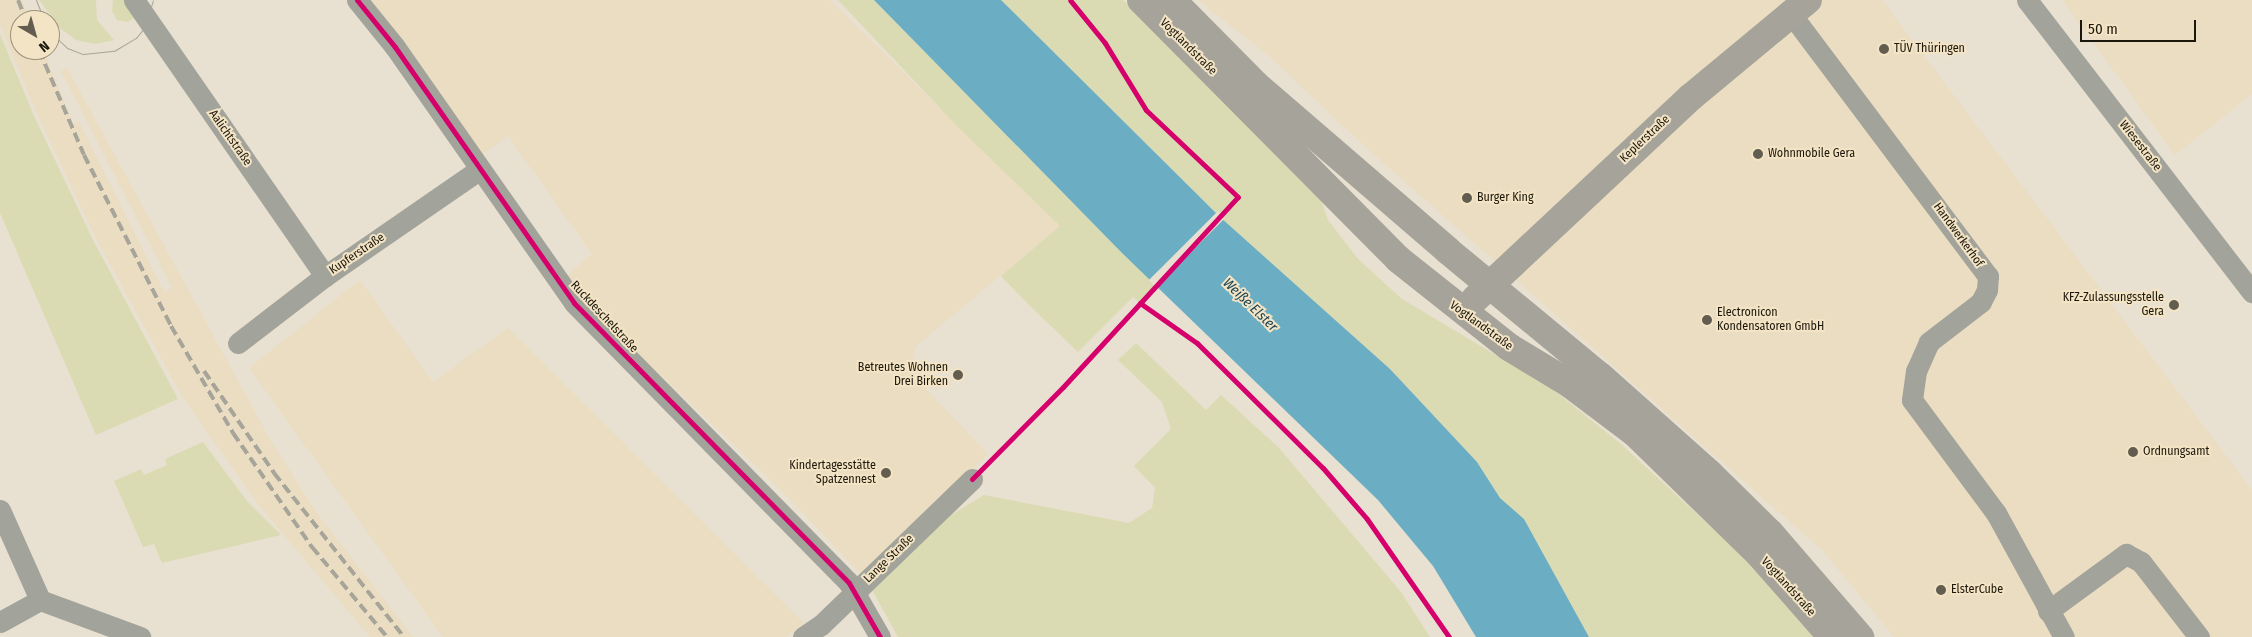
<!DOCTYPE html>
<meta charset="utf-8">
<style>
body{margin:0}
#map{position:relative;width:2252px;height:637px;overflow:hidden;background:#e8e0d0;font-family:"Fira Sans Condensed",sans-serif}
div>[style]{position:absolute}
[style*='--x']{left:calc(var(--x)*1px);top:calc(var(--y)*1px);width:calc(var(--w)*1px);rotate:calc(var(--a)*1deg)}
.built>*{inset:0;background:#ebddc1}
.green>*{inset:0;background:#dbdbb3}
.water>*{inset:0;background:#6baec4}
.pier>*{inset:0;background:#e8e0d0;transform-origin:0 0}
.minor>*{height:21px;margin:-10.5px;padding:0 10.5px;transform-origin:10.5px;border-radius:10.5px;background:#a2a39b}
.major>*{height:28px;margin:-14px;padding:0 14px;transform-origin:14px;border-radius:14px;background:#a6a49a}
.tram>*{height:1px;margin:-0.5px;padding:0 0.5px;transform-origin:0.5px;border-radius:0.5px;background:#a7a49a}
.rail>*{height:4px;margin-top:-2px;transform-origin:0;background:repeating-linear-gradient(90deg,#a7a49a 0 10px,transparent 0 15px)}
.cycleway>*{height:5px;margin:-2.5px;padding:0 2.5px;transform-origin:2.5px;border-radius:2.5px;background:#d6006c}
.dots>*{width:14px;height:14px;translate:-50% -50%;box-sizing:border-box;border:2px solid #f3e4c5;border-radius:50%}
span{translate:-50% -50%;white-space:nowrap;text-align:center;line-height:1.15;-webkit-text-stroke:4px #f3e4c5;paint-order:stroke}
.street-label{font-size:12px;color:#1c170b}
.poi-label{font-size:12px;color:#1c170b}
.left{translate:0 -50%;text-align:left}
.right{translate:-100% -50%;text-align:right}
.water-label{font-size:14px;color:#194354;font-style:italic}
.north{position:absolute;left:10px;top:10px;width:50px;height:50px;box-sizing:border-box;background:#f3e4c5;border:1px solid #9d927b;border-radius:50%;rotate:142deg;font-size:14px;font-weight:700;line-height:20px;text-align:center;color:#1c170b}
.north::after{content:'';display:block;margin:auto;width:18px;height:22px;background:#635d50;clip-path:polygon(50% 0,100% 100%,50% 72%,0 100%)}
.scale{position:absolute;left:2080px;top:20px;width:116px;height:22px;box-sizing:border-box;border:2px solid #1c170b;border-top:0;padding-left:6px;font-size:15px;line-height:18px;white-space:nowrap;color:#1c170b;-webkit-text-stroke:4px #f3e4c5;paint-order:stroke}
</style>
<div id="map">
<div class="built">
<div style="clip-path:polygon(0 0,22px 0,30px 20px,20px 20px,20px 50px,43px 50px,73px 123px,79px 122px,164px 292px,172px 287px,61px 71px,67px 68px,272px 443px,319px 516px,413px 637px,370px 637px,257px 503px,183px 398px,96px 238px,37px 114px,0 24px)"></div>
<div style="clip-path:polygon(367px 0,830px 0,1060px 226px,915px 347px,911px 373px,988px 454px,861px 574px,784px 493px,588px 305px,568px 275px,592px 254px,508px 136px,481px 155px)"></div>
<div style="clip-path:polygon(1198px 0,1882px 0,2252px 490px,2252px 637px,1894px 637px,1823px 551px,1363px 145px,1270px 57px)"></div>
<div style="clip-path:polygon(2062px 0,2252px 0,2252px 94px,2175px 155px)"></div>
<div style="clip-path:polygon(360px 280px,433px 382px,508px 328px,804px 623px,786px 637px,443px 637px,249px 368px)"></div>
</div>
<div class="green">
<div style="clip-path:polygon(39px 0,96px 0,97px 20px,114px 40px,95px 44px,76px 40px,60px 28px)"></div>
<div style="clip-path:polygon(113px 0,125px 0,135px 17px,128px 22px,117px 20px,112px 11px)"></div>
<div style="clip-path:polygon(838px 0,874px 0,1122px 253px,1158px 284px,1140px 303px,1133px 297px,1078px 352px,1028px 304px,1001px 276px,1060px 226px,957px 126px)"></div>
<div style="clip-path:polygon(1001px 0,1123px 0,1288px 160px,1320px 197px,1328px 220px,1358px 259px,1402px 299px,1551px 388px,1621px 444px,1761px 573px,1814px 637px,1589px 637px,1524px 519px,1500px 498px,1477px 462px,1390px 369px,1220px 217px)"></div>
<div style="clip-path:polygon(0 34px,34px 116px,93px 240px,178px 399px,96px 435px,0 213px)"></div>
<div style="clip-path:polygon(1136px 343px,1206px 410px,1221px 395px,1279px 448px,1401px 592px,1430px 637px,898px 637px,872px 590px,928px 529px,984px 495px,1129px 523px,1152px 508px,1155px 488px,1134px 466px,1171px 429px,1162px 402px,1118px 360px)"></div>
<div style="clip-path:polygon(203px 442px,247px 501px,281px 535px,162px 563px,154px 544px,143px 547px,114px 481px,141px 469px,144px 475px,167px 465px,165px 459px)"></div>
</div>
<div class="water">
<div style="clip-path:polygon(874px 0,1001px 0,1220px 217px,1390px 369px,1477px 462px,1500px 498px,1524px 519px,1589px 637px,1476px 637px,1433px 566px,1378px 500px,1122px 253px)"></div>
</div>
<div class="pier">
<div style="left:1218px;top:211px;width:10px;height:98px;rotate:45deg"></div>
</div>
<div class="minor">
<div style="--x:134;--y:0;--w:336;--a:55.3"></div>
<div style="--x:357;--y:0;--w:60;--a:51"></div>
<div style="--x:395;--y:47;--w:312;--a:55"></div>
<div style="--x:574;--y:303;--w:392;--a:45.5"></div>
<div style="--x:849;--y:583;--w:62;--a:60.1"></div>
<div style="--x:2027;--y:0;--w:369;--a:52.4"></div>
<div style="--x:1791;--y:14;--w:328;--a:53.1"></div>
<div style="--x:1988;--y:276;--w:14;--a:94"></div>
<div style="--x:1987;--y:290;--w:13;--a:117"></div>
<div style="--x:1981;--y:302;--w:66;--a:142.4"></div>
<div style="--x:1929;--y:342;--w:32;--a:114"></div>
<div style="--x:1916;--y:371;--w:29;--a:98"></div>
<div style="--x:1912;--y:400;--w:141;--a:53.4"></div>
<div style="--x:1996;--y:513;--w:141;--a:61.3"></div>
<div style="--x:238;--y:343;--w:110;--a:-37.6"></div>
<div style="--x:325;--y:276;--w:188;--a:-34.6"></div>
<div style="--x:0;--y:510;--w:98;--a:66"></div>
<div style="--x:40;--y:600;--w:107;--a:20.3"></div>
<div style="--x:2048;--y:611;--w:97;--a:-36.2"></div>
<div style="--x:2126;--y:554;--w:17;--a:28"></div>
<div style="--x:2141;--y:562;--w:95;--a:52.3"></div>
<div style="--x:0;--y:622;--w:46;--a:-28.8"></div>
<div style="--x:803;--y:637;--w:22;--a:-34"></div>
<div style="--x:821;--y:625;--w:210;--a:-44"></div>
</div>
<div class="major">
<div style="--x:1141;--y:0;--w:365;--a:45.2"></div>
<div style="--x:1398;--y:259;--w:142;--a:38.4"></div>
<div style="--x:1509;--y:347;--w:71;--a:31.2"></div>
<div style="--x:1570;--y:384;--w:81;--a:37"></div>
<div style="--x:1635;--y:433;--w:173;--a:44.3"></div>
<div style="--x:1759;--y:554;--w:111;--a:48.7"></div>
<div style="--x:1172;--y:0;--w:118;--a:45.3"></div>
<div style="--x:1255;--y:84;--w:254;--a:40.8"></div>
<div style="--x:1447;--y:250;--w:198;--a:39.5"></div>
<div style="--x:1600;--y:376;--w:147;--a:41.7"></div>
<div style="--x:1710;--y:474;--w:84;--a:44.5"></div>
<div style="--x:1770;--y:533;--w:138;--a:49.1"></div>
<div style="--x:1475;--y:299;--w:296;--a:-43.1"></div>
<div style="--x:1691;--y:97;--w:152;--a:-39.7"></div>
</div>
<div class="tram">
<div style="--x:36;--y:0;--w:22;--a:68"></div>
<div style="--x:2022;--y:0;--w:378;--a:52.5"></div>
<div style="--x:2032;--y:0;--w:359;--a:52.2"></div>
<div style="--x:50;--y:32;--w:23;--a:43"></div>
<div style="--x:67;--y:48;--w:17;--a:21"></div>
<div style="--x:83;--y:54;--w:31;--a:-6"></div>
<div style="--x:114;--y:51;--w:26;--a:-31"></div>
<div style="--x:136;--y:38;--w:13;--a:-51"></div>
<div style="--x:144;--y:28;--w:29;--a:-72"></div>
</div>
<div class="rail">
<div style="--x:18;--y:0;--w:22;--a:68"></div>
<div style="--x:39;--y:50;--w:114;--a:66.8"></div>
<div style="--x:84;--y:155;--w:192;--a:63"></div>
<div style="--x:171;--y:326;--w:124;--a:59.9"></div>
<div style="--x:233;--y:433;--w:139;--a:55.3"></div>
<div style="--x:312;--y:547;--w:117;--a:50.2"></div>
<div style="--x:204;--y:371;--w:124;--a:55.5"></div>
<div style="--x:274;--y:473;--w:209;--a:51.6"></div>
</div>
<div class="cycleway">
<div style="--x:357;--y:0;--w:60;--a:51"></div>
<div style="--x:395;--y:47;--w:312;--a:55"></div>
<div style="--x:574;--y:303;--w:392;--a:45.5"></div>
<div style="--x:849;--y:583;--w:62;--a:60.1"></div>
<div style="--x:1140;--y:303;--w:70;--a:35.1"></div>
<div style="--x:1197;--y:343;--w:177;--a:44.8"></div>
<div style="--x:1323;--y:468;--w:67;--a:49.2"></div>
<div style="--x:1367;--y:519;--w:144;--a:55.2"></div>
<div style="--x:972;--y:479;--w:129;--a:-45.3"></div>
<div style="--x:1063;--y:387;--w:258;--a:-47.4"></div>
<div style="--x:1238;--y:197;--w:127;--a:-136.6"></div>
<div style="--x:1146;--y:110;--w:79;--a:-121.5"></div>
<div style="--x:1105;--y:43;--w:55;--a:-129.1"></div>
</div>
<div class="dots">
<div style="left:1884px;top:49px;background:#635d50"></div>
<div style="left:1758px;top:154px;background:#635d50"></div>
<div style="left:1467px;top:198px;background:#635d50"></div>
<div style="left:2174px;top:305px;background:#635d50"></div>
<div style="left:1707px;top:320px;background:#635d50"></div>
<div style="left:958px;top:375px;background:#635d50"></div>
<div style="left:2133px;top:452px;background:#635d50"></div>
<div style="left:886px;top:473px;background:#635d50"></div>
<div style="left:1941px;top:590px;background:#635d50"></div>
</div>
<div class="street-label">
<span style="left:1188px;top:47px;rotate:45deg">Vogtlandstraße</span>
<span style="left:230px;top:138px;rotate:55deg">Aalichtstraße</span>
<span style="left:1645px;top:139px;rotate:-43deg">Keplerstraße</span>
<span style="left:2140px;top:146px;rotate:52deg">Wiesestraße</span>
<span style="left:1958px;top:235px;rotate:54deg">Handwerkerhof</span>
<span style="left:357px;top:254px;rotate:-34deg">Kupferstraße</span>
<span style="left:604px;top:317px;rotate:47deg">Ruckdeschelstraße</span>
<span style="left:1481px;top:326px;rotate:36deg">Vogtlandstraße</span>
<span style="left:889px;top:559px;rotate:-44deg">Lange Straße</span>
<span style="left:1788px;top:587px;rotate:48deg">Vogtlandstraße</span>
</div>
<div class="poi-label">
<span class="left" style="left:1894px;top:49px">TÜV Thüringen</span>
<span class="left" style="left:1768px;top:154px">Wohnmobile Gera</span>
<span class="left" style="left:1477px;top:198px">Burger King</span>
<span class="right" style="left:2164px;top:305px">KFZ-Zulassungsstelle<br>Gera</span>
<span class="left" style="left:1717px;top:320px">Electronicon<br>Kondensatoren GmbH</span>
<span class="right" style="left:948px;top:375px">Betreutes Wohnen<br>Drei Birken</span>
<span class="left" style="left:2143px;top:452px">Ordnungsamt</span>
<span class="right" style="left:876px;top:473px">Kindertagesstätte<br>Spatzennest</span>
<span class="left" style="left:1951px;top:590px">ElsterCube</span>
</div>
<div class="water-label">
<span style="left:1250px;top:305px;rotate:44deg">Weiße Elster</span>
</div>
<div class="north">N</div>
<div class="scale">50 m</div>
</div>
